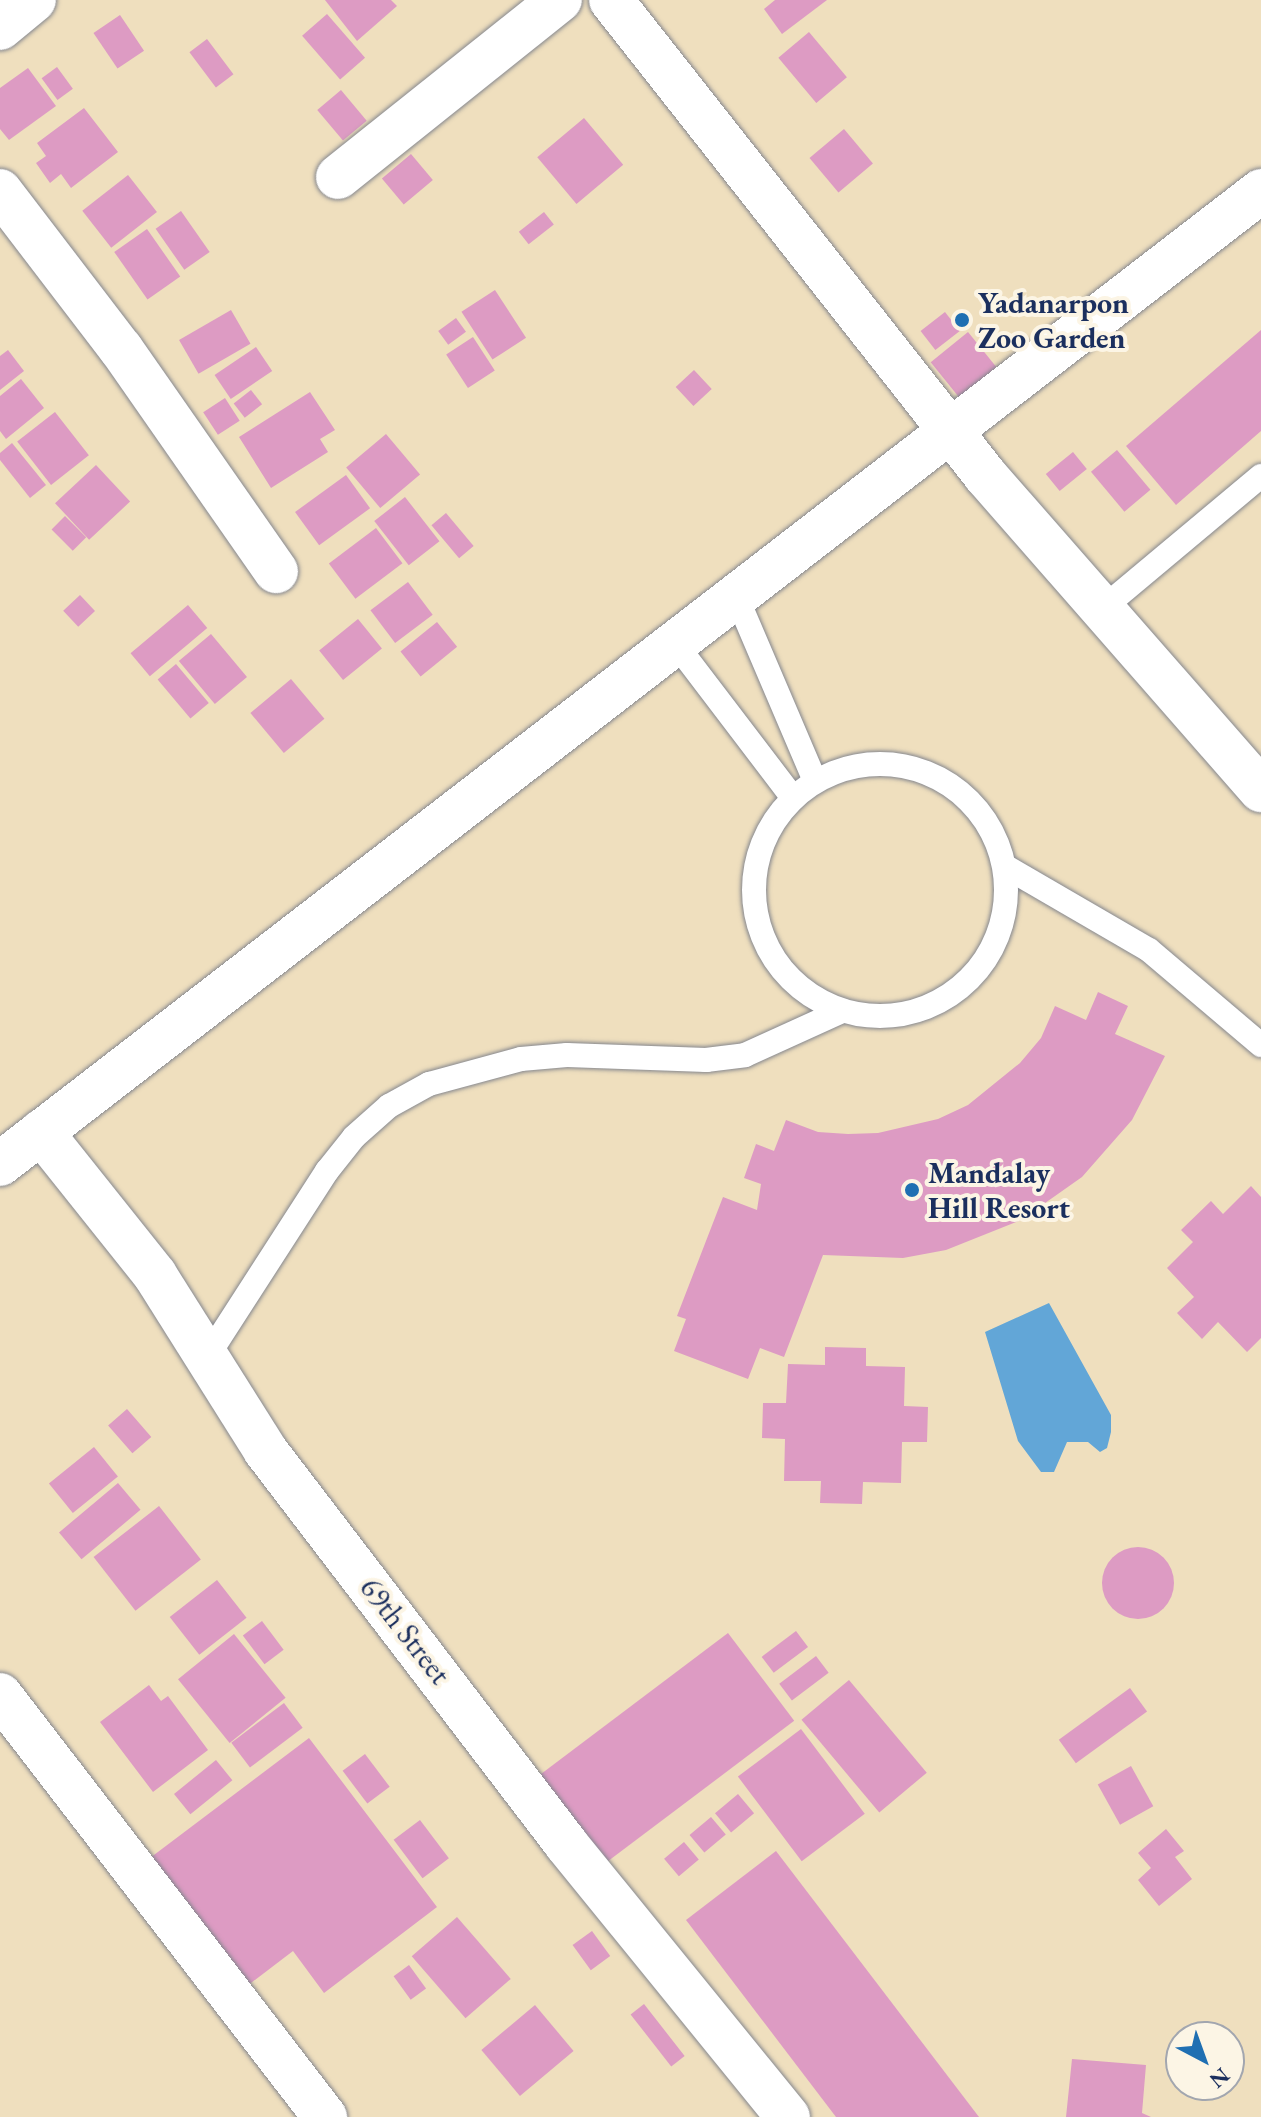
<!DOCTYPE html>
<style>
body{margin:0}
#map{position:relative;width:1261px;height:2117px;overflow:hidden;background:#efdfbe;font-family:"EB Garamond",serif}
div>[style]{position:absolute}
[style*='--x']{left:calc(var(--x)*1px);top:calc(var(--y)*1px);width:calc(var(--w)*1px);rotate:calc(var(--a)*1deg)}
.water>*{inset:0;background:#62a6d7}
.building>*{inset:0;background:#dd9bc3;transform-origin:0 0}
.round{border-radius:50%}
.roads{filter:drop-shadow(0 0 2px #85878e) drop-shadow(0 0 2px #85878e)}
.service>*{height:24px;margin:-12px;padding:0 12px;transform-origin:12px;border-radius:12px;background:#fff}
.service>.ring{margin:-12px;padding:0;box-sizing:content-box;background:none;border:24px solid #fff;border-radius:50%}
.minor>*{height:44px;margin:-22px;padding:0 22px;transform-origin:22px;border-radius:22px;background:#fff}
.dots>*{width:22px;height:22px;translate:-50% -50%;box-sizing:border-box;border:4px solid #fcf5e5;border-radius:50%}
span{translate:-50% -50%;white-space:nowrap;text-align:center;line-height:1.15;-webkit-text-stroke:8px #fcf5e5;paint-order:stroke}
.poi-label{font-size:30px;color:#1b2f5e;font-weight:700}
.left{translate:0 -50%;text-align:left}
.street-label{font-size:30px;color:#1b2f5e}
.north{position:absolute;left:1165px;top:2021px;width:80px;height:80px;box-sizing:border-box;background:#fcf5e5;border:2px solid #a2a6af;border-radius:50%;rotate:139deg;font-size:22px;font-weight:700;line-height:32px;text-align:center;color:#1b2f5e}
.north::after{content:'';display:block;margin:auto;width:28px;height:36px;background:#1f6fb2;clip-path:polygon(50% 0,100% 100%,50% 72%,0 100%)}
</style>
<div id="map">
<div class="water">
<div style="clip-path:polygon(1049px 1303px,1111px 1415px,1111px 1432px,1107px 1448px,1100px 1452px,1088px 1442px,1067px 1442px,1054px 1472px,1041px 1472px,1018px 1441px,985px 1332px)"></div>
</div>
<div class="building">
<div style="clip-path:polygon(325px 0,391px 0,397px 6px,357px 41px)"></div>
<div style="clip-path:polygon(775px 0,827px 0,782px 34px,764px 9px)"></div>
<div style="left:327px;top:14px;width:58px;height:33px;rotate:49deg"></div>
<div style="left:120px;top:15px;width:43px;height:32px;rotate:56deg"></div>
<div style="left:809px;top:32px;width:59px;height:40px;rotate:50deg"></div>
<div style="left:207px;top:39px;width:44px;height:22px;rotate:53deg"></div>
<div style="left:57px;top:67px;width:27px;height:19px;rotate:54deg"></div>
<div style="clip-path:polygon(28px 68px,56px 106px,9px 140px,0 129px,0 88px)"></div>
<div style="left:341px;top:90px;width:40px;height:31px;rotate:50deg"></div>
<div style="clip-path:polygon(84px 108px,118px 152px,71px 188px,61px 174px,50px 183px,36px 163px,46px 156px,37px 143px)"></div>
<div style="left:584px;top:118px;width:61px;height:61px;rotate:50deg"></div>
<div style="left:844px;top:129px;width:45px;height:45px;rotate:50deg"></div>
<div style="left:411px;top:154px;width:34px;height:38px;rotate:50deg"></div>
<div style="left:128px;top:175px;width:47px;height:58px;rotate:52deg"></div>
<div style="left:181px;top:211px;width:50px;height:31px;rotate:55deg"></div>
<div style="left:544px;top:212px;width:16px;height:32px;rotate:52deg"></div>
<div style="left:147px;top:229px;width:58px;height:40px;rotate:55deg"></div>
<div style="left:495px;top:290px;width:57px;height:40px;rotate:57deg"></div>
<div style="left:231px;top:310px;width:39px;height:60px;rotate:60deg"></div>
<div style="left:945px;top:312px;width:24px;height:31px;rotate:52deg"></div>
<div style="left:456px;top:318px;width:17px;height:22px;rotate:54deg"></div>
<div style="clip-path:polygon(1261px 330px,1261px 431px,1176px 505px,1126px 446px)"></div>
<div style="left:968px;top:332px;width:45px;height:48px;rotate:51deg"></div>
<div style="left:473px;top:337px;width:40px;height:32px;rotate:57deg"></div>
<div style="left:256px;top:347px;width:29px;height:50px;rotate:56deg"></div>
<div style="clip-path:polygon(8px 350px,24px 371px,0 390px,0 356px)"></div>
<div style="left:694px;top:370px;width:26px;height:25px;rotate:47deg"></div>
<div style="clip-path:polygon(21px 379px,44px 408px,6px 439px,0 431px,0 396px)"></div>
<div style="left:251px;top:390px;width:18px;height:22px;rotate:52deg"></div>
<div style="clip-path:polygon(310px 392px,335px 430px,320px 439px,328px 452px,271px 488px,239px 437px)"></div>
<div style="left:225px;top:398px;width:27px;height:26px;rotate:57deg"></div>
<div style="left:55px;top:412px;width:55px;height:48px;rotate:52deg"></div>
<div style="left:386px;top:434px;width:53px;height:52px;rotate:50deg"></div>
<div style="clip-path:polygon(12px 443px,46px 485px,30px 498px,0 460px,0 453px)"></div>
<div style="left:1117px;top:450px;width:52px;height:34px;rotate:50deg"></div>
<div style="left:1073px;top:452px;width:22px;height:35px;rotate:51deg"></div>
<div style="left:96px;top:465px;width:50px;height:56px;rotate:47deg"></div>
<div style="left:346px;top:475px;width:41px;height:63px;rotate:54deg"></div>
<div style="left:405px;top:497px;width:56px;height:39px;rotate:52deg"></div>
<div style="left:446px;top:513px;width:43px;height:19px;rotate:50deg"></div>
<div style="left:65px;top:516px;width:30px;height:19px;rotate:45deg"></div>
<div style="left:376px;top:528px;width:44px;height:59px;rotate:53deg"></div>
<div style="left:408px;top:582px;width:41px;height:47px;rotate:53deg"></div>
<div style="left:80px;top:595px;width:22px;height:23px;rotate:47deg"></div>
<div style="left:188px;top:605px;width:30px;height:75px;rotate:50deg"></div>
<div style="left:358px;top:619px;width:38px;height:50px;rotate:51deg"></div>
<div style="left:437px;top:622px;width:32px;height:47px;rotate:51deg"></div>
<div style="left:211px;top:634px;width:56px;height:42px;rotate:50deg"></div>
<div style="left:176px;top:664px;width:51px;height:24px;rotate:50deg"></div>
<div style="left:291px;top:679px;width:52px;height:53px;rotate:50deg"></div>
<div style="clip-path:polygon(1098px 992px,1128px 1006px,1115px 1034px,1165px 1056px,1132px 1120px,1082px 1177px,1021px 1220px,946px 1250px,903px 1258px,823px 1255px,784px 1357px,760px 1348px,748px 1379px,674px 1351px,686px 1319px,677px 1316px,723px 1197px,757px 1210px,761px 1184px,744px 1178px,756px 1144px,774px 1151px,786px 1120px,818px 1132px,848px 1134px,878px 1133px,938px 1119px,968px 1105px,1020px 1063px,1041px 1038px,1055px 1006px,1086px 1020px)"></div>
<div style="clip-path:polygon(1251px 1186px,1261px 1197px,1261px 1338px,1247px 1352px,1218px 1322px,1202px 1339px,1177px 1313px,1194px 1297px,1167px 1268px,1193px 1242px,1181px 1230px,1211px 1201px,1223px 1214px)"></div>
<div style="clip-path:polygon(825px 1347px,866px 1348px,866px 1366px,905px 1367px,904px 1406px,928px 1407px,927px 1442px,902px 1442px,901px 1483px,863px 1482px,862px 1504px,820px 1503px,821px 1481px,784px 1481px,785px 1439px,762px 1438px,763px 1403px,786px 1403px,788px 1364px,825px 1365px)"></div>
<div style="left:127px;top:1409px;width:37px;height:25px;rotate:49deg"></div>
<div style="left:94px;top:1447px;width:38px;height:58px;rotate:51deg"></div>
<div style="left:118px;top:1483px;width:35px;height:77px;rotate:50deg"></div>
<div style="left:159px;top:1506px;width:68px;height:83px;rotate:52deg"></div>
<div class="round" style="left:1102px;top:1547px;width:72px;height:72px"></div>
<div style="left:217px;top:1580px;width:48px;height:60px;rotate:52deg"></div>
<div style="left:262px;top:1621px;width:36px;height:24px;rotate:53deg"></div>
<div style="left:796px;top:1631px;width:20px;height:43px;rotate:53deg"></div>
<div style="left:728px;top:1633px;width:110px;height:235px;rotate:53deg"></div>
<div style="left:234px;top:1634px;width:82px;height:72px;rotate:51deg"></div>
<div style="left:816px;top:1656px;width:21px;height:46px;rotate:53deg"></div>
<div style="left:849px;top:1680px;width:121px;height:62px;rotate:50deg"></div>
<div style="clip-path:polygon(149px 1685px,161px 1701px,168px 1696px,208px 1750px,153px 1792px,100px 1722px)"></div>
<div style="left:1130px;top:1688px;width:29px;height:88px;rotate:54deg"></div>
<div style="left:284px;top:1703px;width:31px;height:66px;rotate:53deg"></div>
<div style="left:801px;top:1729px;width:106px;height:79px;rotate:53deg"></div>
<div style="clip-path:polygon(309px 1738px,437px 1907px,324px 1993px,293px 1951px,243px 1989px,146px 1861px)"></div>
<div style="left:365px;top:1754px;width:41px;height:28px;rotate:53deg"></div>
<div style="left:216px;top:1760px;width:26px;height:54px;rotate:51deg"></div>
<div style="left:1131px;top:1766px;width:46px;height:38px;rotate:61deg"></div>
<div style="left:738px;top:1794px;width:25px;height:30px;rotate:50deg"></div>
<div style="left:711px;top:1817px;width:23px;height:28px;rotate:50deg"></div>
<div style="left:420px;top:1820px;width:48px;height:33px;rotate:53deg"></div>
<div style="clip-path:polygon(1166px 1829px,1184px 1851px,1175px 1857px,1192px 1879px,1159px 1906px,1138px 1880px,1151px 1868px,1138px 1853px)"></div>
<div style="left:684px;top:1842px;width:23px;height:26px;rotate:50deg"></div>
<div style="clip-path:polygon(776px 1851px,979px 2117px,836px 2117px,686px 1920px)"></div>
<div style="left:457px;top:1917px;width:82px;height:60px;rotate:49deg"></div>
<div style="left:592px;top:1931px;width:31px;height:24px;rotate:54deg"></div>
<div style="left:409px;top:1965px;width:29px;height:19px;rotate:54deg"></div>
<div style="left:644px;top:2004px;width:66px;height:17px;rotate:52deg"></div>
<div style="left:535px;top:2005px;width:60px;height:70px;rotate:50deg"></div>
<div style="clip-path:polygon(1072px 2059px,1146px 2065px,1142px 2113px,1151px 2117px,1066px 2117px)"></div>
</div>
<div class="roads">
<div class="service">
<div style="--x:737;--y:598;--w:199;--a:66.9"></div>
<div style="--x:1103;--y:608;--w:206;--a:-39.9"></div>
<div style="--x:675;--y:643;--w:195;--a:52.7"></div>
<div class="ring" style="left:754px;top:764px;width:228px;height:228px"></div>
<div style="--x:1006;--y:867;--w:165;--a:30.1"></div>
<div style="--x:1149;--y:950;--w:147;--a:40.3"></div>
<div style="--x:209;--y:1354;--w:218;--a:-57.2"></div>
<div style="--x:327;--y:1171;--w:43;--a:-51.5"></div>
<div style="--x:354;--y:1137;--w:47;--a:-41.5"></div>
<div style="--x:389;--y:1106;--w:46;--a:-28.8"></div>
<div style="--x:429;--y:1084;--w:95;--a:-15.2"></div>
<div style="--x:521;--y:1059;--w:46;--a:-5"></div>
<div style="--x:567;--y:1055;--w:139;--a:2.1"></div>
<div style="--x:706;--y:1060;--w:39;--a:-7"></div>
<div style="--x:745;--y:1055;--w:107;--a:-24.4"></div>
</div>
<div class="minor">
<div style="--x:611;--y:0;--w:605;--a:51.78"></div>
<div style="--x:985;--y:475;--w:419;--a:48.8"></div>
<div style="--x:0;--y:28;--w:44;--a:-39.5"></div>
<div style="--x:338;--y:177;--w:284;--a:-38.6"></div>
<div style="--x:0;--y:191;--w:199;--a:52.6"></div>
<div style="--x:121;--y:349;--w:271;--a:55.1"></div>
<div style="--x:41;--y:1132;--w:183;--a:51.4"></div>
<div style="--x:155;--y:1275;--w:207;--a:57.8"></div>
<div style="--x:265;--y:1450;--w:496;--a:52.6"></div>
<div style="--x:566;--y:1844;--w:352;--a:50.9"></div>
<div style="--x:0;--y:1164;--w:1593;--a:-37.65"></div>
<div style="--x:0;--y:1695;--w:533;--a:52.4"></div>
</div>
</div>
<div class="dots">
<div style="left:962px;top:320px;background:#1f6fb2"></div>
<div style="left:912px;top:1190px;background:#1f6fb2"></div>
</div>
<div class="poi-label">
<span class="left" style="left:978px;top:320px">Yadanarpon<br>Zoo Garden</span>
<span class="left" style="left:928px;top:1190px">Mandalay<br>Hill Resort</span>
</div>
<div class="street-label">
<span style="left:405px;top:1631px;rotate:52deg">69th Street</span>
</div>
<div class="north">N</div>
</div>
